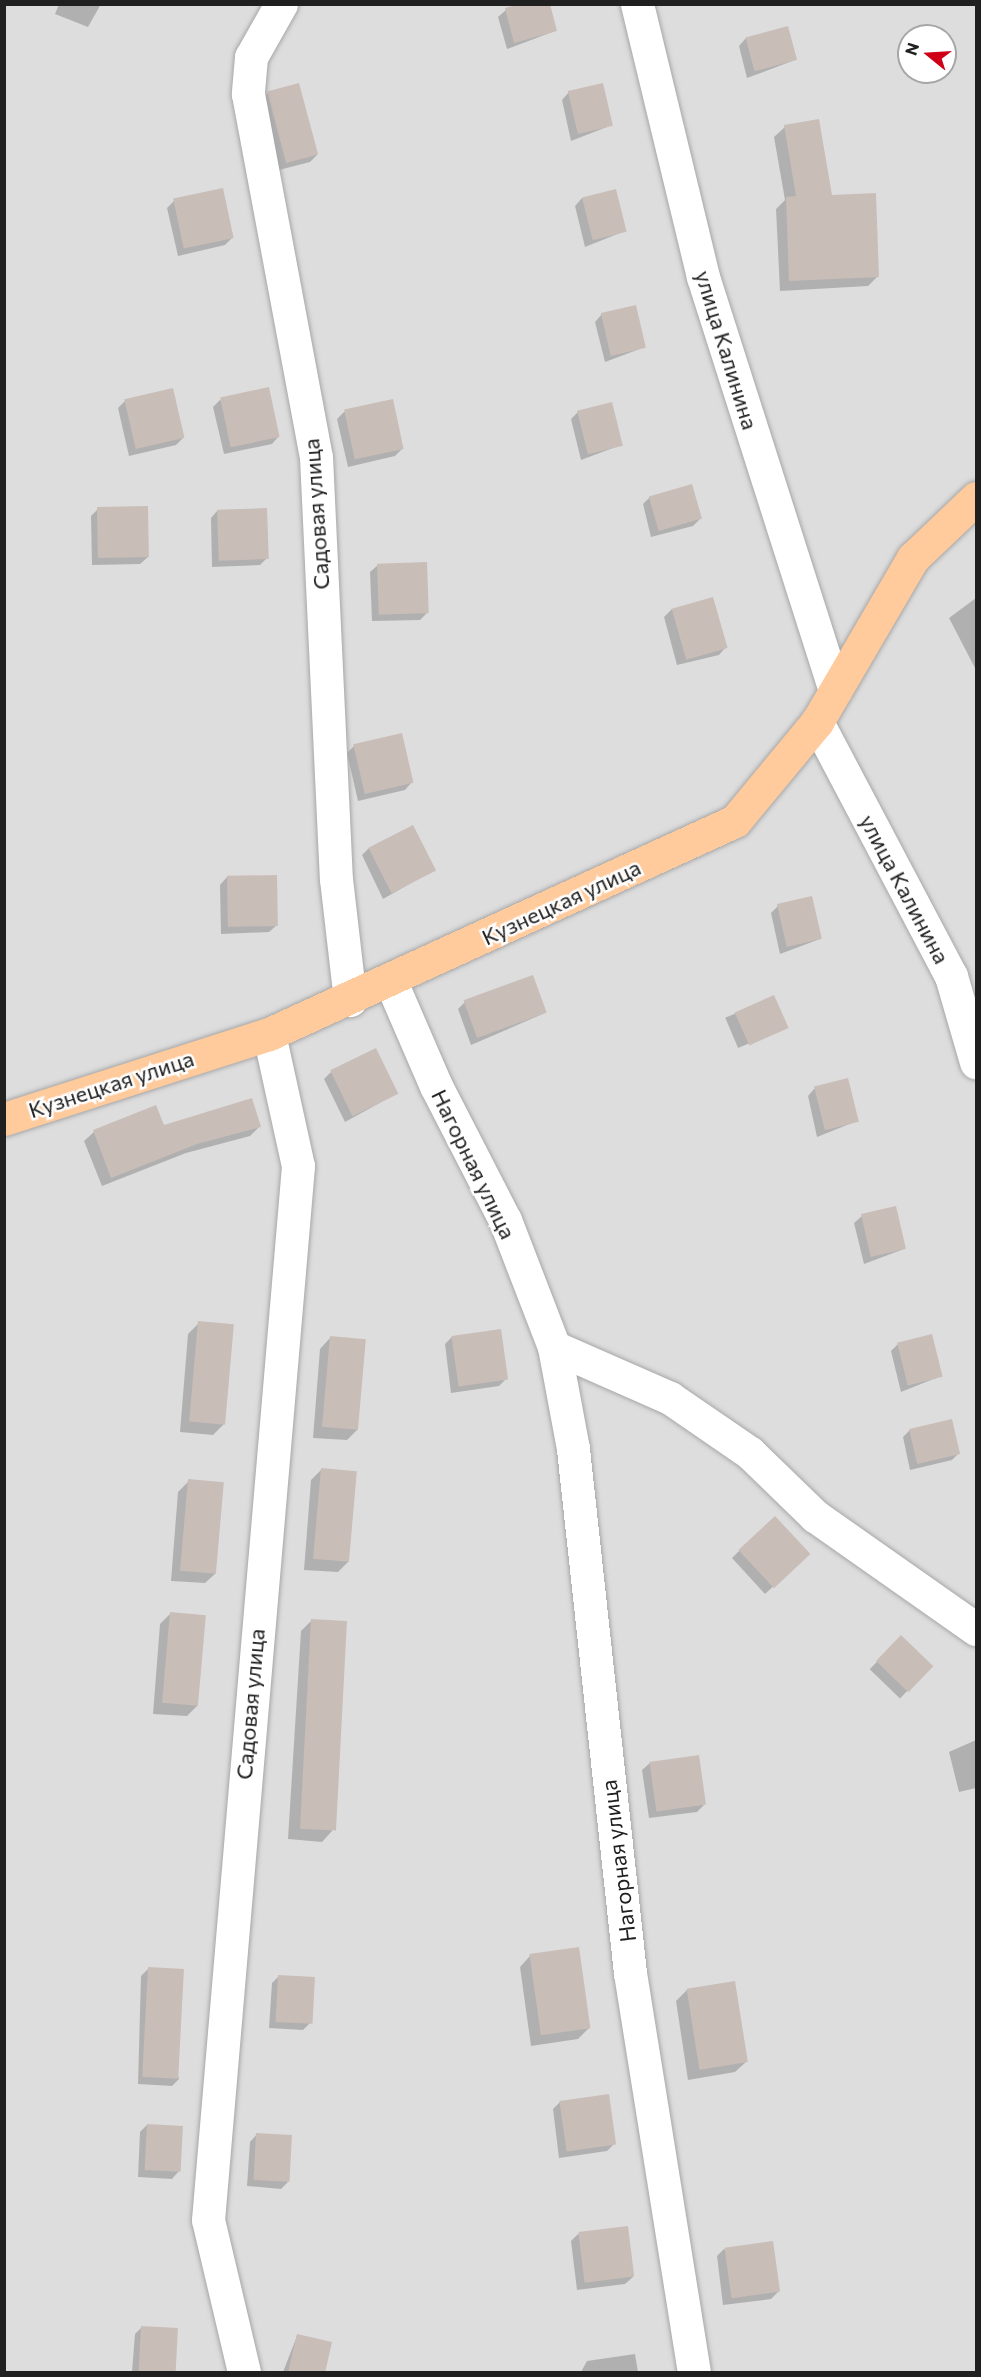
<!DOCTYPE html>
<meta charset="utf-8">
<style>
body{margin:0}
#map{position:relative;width:981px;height:2377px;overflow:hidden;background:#f1ece5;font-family:Commissioner,sans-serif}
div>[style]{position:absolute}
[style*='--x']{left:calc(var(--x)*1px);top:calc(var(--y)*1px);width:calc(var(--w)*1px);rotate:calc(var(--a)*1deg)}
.residential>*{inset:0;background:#dedddd}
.shadow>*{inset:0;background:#0003;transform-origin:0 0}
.building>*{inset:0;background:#c9bdb8;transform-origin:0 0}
.roads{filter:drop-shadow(0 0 2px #a7a7a7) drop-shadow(0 0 2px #a7a7a7)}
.minor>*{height:33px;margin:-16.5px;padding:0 16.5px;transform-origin:16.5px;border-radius:16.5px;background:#fff}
.major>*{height:33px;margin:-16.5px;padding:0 16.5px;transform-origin:16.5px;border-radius:16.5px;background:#ffca9c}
span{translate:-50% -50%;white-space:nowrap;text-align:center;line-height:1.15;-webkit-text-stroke:5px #fff;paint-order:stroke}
.street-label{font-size:22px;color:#202020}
.frame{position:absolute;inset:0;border:6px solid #202020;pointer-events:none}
.north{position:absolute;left:897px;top:24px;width:60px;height:60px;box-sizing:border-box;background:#fff;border:2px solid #a6a6a6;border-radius:50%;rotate:288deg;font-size:16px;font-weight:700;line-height:24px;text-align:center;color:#202020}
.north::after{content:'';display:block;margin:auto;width:21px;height:27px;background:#cf0016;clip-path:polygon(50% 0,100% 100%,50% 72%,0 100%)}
</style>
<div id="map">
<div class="residential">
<div style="clip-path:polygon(evenodd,5px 5px,976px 5px,976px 2372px,5px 2372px,5px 5px,909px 36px,945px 36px,945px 72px,909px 72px,909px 36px)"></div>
</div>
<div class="shadow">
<div style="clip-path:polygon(59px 4px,101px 4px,88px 27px,55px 14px)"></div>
<div style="clip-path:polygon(506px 10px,555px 31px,507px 49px,498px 17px)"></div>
<div style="clip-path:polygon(746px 38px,795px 60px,747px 78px,739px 46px)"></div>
<div style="clip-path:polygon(569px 92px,612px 125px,571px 141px,562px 100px)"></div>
<div style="clip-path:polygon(268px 93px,317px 155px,310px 162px,279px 170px,261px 101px)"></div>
<div style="clip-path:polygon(785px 127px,878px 276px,868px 286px,780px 291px,776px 209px,785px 200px,774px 137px)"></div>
<div style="clip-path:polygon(582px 198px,625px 231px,585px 247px,575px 206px)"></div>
<div style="clip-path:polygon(174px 201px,233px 237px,225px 245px,178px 256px,167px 208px)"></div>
<div style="clip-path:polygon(602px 314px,645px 347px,605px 362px,595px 322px)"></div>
<div style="clip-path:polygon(220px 400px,279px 436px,272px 444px,224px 454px,213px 407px)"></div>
<div style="clip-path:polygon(125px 401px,183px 438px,176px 445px,129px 456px,118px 408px)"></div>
<div style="clip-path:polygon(392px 401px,402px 449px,395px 456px,348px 467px,337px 419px,344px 412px)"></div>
<div style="clip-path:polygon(578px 412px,621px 445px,581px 460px,571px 419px)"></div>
<div style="clip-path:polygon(650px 497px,700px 519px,693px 526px,651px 537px,643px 504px)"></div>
<div style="clip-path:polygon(98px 509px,148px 557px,140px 564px,92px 565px,91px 516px)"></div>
<div style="clip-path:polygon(218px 510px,267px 558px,260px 565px,212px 567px,211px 518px)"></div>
<div style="clip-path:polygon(378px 565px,427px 613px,420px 620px,372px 621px,370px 572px)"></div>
<div style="clip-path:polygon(976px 598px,976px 670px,949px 618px)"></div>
<div style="clip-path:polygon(672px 609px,726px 647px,719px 655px,677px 665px,664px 617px)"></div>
<div style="clip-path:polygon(354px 746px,412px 782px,405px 790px,358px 801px,347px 753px)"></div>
<div style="clip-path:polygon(369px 848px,434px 870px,383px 899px,362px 855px)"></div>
<div style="clip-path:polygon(227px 877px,277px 925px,269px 932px,221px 934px,220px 885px)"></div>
<div style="clip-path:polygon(778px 906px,820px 939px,780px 954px,771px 913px)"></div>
<div style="left:774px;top:997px;width:33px;height:53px;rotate:67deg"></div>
<div style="clip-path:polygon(465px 1002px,545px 1013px,471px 1045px,458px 1009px)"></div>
<div style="clip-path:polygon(331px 1072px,396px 1094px,345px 1122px,324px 1079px)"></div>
<div style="clip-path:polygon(815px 1088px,857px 1121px,817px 1137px,808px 1096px)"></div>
<div style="clip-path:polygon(155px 1107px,163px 1127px,259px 1127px,250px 1136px,186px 1153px,102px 1186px,84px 1141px,94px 1132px)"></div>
<div style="clip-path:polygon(862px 1216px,904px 1249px,864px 1264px,854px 1223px)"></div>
<div style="clip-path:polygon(199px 1323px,224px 1424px,213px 1435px,180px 1432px,188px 1334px)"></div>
<div style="clip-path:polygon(452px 1337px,506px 1379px,499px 1386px,451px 1393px,445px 1344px)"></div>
<div style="clip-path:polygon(330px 1338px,358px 1429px,347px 1440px,313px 1438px,320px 1349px)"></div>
<div style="clip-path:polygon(898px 1344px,941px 1376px,901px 1392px,891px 1351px)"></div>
<div style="clip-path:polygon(910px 1430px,959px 1453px,952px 1460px,910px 1470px,903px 1437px)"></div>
<div style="clip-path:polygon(322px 1469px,349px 1561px,338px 1572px,304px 1570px,311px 1480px)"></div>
<div style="clip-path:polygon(189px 1481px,216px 1573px,205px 1583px,171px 1581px,178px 1492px)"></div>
<div style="clip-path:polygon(739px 1551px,801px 1561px,765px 1594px,732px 1558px)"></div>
<div style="clip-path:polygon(171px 1613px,198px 1705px,187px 1716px,153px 1714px,160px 1624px)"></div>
<div style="clip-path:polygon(312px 1620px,332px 1831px,322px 1842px,288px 1839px,301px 1631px)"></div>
<div style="left:901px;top:1637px;width:42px;height:45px;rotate:44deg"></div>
<div style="clip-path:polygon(976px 1740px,976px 1788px,959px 1792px,949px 1752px)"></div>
<div style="clip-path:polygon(650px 1763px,704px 1805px,697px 1812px,649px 1818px,642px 1770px)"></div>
<div style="clip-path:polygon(530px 1956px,589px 2028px,578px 2039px,531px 2046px,520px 1967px)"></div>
<div style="clip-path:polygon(149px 1968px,179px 2079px,172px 2086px,138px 2084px,141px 1976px)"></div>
<div style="clip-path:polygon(279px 1976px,310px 2023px,303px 2030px,269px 2028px,272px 1983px)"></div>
<div style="clip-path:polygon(687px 1990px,746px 2062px,735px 2072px,688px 2080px,676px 2001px)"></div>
<div style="clip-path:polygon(560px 2102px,614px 2144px,607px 2151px,559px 2158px,553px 2109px)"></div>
<div style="clip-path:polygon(147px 2125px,179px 2171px,172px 2179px,138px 2177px,140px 2132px)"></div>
<div style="clip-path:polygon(257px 2134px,288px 2182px,281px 2189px,247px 2186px,250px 2142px)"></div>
<div style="clip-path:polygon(578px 2234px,633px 2277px,625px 2284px,577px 2290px,571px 2241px)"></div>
<div style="clip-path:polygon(724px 2249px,779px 2291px,771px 2299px,723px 2305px,717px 2256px)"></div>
<div style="clip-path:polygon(142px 2327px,173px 2372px,132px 2372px,135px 2334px)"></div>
<div style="clip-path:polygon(297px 2336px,323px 2372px,283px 2372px)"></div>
<div style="clip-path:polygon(635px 2354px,638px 2372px,581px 2372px,587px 2361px)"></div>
</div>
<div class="building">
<div style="clip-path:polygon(519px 4px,550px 4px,557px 31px,514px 43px,505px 8px)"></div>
<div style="left:788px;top:26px;width:35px;height:44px;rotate:75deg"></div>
<div style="left:299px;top:83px;width:74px;height:33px;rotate:75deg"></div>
<div style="left:603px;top:83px;width:44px;height:36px;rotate:77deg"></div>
<div style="clip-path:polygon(819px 119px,832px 195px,876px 193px,879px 277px,789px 281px,786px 197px,796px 196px,784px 125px)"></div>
<div style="left:223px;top:188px;width:51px;height:51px;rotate:78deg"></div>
<div style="left:616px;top:189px;width:44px;height:35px;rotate:76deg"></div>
<div style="left:636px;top:305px;width:44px;height:36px;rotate:77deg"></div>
<div style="left:269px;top:387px;width:51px;height:50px;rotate:78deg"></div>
<div style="left:173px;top:388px;width:51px;height:50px;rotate:77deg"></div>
<div style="left:393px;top:399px;width:51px;height:50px;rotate:78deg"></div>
<div style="left:612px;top:402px;width:45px;height:36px;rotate:76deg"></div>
<div style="left:692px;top:484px;width:36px;height:45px;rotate:74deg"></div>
<div style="left:148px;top:506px;width:51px;height:51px;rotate:89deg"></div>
<div style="left:267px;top:508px;width:51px;height:50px;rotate:88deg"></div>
<div style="left:427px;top:562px;width:51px;height:50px;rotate:88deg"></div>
<div style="left:713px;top:597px;width:53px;height:43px;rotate:74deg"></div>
<div style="left:402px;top:733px;width:51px;height:50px;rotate:77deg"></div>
<div style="left:413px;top:825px;width:51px;height:50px;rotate:63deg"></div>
<div style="left:277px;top:875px;width:51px;height:50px;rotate:89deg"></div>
<div style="left:812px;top:896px;width:44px;height:36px;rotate:77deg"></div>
<div style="left:533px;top:975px;width:40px;height:74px;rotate:70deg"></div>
<div style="left:774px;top:995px;width:36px;height:43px;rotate:66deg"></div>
<div style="left:376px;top:1048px;width:51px;height:51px;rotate:64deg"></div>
<div style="left:848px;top:1078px;width:45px;height:35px;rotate:76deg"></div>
<div style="clip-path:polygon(252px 1098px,261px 1127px,197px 1144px,111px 1178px,93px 1130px,156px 1105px,164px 1125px)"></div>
<div style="left:896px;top:1206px;width:44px;height:36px;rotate:77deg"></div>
<div style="left:198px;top:1321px;width:36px;height:101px;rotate:5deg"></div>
<div style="left:501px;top:1329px;width:51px;height:50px;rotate:82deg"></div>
<div style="left:932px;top:1334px;width:44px;height:36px;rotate:76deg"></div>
<div style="left:330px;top:1336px;width:36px;height:91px;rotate:5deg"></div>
<div style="left:952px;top:1419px;width:36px;height:44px;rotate:77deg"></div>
<div style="left:321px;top:1468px;width:36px;height:91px;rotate:5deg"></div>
<div style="left:188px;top:1479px;width:36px;height:92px;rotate:5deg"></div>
<div style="left:775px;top:1516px;width:52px;height:50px;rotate:47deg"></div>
<div style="left:170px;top:1612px;width:36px;height:91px;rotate:5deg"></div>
<div style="left:311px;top:1619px;width:36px;height:210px;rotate:3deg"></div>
<div style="left:901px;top:1635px;width:45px;height:36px;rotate:44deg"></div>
<div style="left:699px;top:1755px;width:50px;height:50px;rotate:82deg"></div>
<div style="left:579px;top:1947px;width:82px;height:50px;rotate:82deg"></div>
<div style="left:148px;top:1967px;width:36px;height:110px;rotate:3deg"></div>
<div style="left:278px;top:1975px;width:37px;height:47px;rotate:3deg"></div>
<div style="left:735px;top:1981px;width:82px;height:49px;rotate:81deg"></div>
<div style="left:609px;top:2094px;width:51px;height:50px;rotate:82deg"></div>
<div style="left:147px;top:2124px;width:36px;height:46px;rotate:3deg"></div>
<div style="left:256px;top:2133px;width:36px;height:47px;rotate:3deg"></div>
<div style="left:628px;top:2226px;width:51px;height:50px;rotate:83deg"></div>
<div style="left:773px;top:2241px;width:51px;height:49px;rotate:82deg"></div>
<div style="left:141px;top:2326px;width:37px;height:47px;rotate:3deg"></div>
<div style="clip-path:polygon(297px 2334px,332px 2342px,325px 2373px,288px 2373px)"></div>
</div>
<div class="roads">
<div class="minor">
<div style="--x:281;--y:4;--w:61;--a:119.5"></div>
<div style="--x:251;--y:57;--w:37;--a:95"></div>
<div style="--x:248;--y:94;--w:369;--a:79.4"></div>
<div style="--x:316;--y:457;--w:422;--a:87.3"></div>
<div style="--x:336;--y:879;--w:122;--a:83.4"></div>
<div style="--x:637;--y:4;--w:281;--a:76.4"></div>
<div style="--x:703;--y:277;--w:434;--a:72.3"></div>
<div style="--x:817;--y:722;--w:287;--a:62.2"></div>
<div style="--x:951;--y:976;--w:90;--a:73.8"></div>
<div style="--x:391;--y:982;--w:113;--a:66.6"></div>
<div style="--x:436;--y:1086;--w:151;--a:62.8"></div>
<div style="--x:505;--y:1220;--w:136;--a:68.9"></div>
<div style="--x:554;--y:1347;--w:104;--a:79.4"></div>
<div style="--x:573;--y:1449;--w:527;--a:83.79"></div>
<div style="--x:630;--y:1973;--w:404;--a:80.9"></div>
<div style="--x:554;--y:1347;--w:127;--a:23.7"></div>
<div style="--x:670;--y:1398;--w:97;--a:34.5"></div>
<div style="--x:750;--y:1453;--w:91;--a:44.1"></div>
<div style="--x:815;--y:1516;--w:197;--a:35.1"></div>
<div style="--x:244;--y:2372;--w:156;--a:-103.3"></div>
<div style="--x:208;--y:2220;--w:1058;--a:-85.12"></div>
<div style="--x:298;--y:1166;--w:135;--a:-102.4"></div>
</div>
<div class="major">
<div style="--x:4;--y:1119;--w:278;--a:-17.8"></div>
<div style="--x:269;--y:1034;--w:512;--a:-24.56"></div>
<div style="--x:735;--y:821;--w:129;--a:-50.4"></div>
<div style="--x:817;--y:722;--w:190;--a:-59.7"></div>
<div style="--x:913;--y:558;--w:87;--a:-43.6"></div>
</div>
</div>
<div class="street-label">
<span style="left:727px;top:350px;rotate:73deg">улица Калинина</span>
<span style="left:316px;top:514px;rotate:-94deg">Садовая улица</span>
<span style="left:905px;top:889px;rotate:62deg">улица Калинина</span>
<span style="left:561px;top:902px;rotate:-25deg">Кузнецкая улица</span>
<span style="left:111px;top:1084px;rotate:-18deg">Кузнецкая улица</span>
<span style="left:474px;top:1164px;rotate:64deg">Нагорная улица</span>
<span style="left:250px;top:1704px;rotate:-85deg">Садовая улица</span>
<span style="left:618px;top:1861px;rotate:-97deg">Нагорная улица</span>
</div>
<div class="frame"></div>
<div class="north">N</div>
</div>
